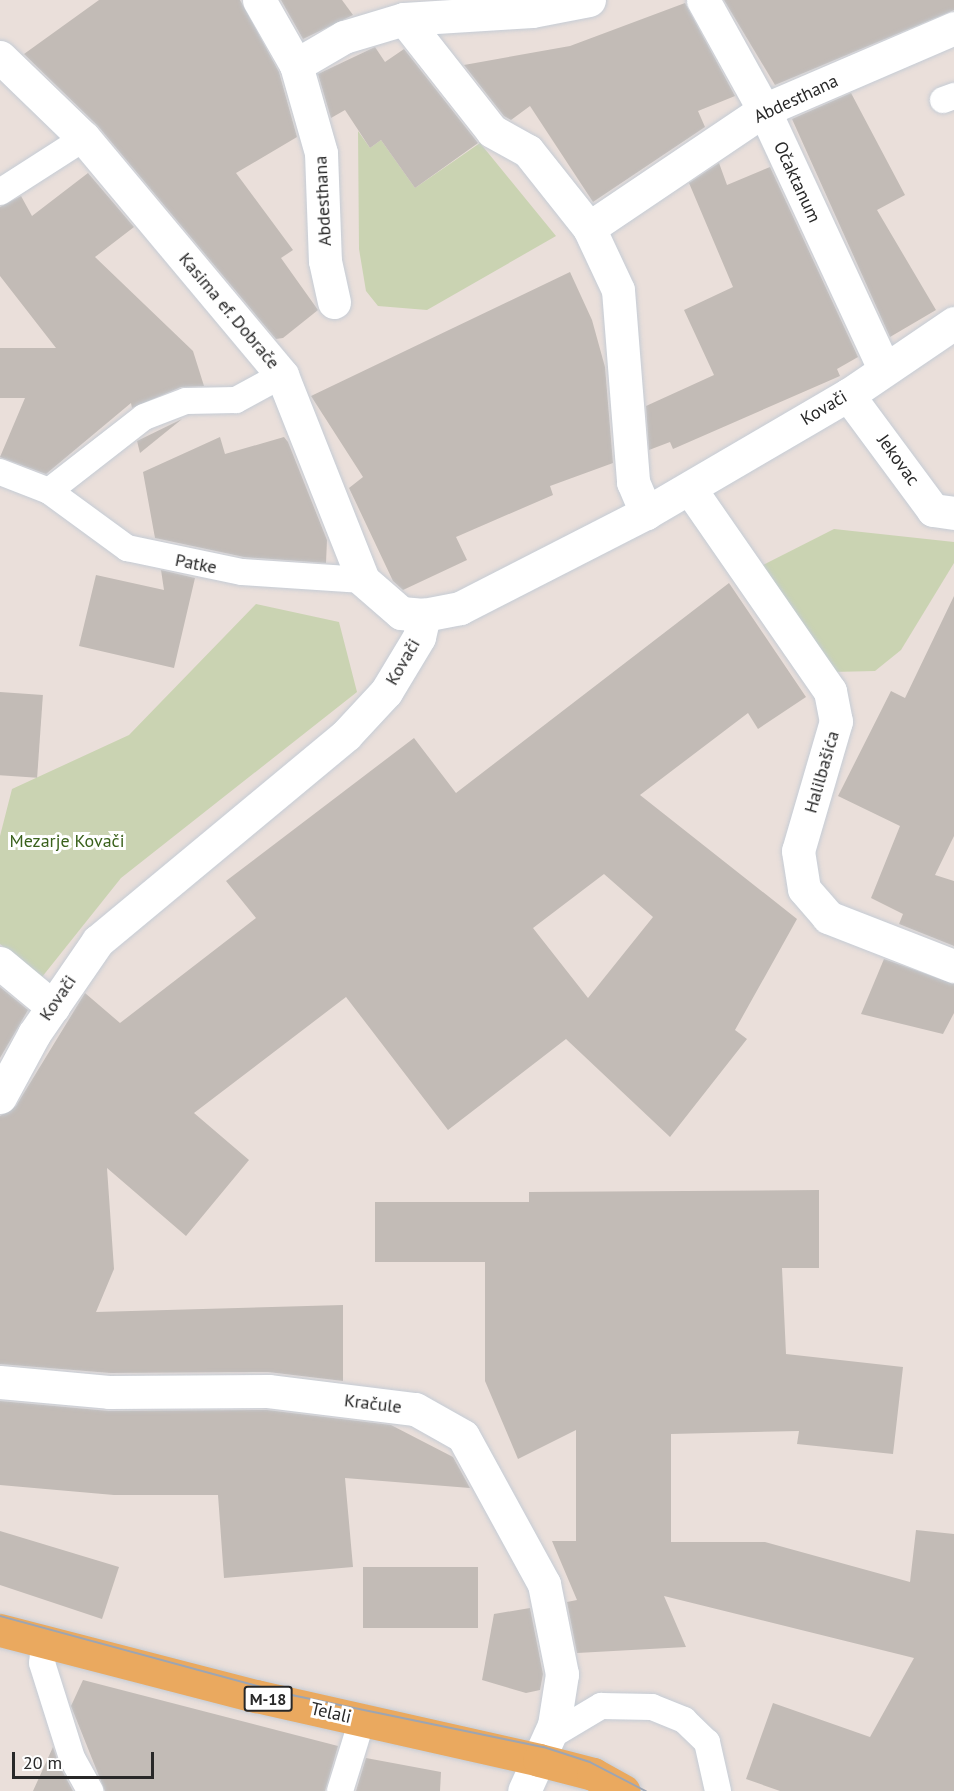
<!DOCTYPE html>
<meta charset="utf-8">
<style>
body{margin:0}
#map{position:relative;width:954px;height:1791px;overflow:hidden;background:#eadfda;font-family:"PT Sans",sans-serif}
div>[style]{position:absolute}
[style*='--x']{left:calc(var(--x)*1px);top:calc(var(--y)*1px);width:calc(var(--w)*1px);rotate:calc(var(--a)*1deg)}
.cemetery>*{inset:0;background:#cad3b2}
.building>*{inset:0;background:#c2bbb6;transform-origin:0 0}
.roads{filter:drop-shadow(0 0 2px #c5ccd5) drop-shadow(0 0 2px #c5ccd5)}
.service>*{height:26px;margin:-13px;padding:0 13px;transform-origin:13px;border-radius:13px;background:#fff}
.pedestrian>*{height:33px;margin:-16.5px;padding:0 16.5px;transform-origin:16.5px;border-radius:16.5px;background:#fff}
.minor>*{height:33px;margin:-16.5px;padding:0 16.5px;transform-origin:16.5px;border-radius:16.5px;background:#fff}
.tertiary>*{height:33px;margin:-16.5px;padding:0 16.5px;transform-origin:16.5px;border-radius:16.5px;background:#fff}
.primary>*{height:33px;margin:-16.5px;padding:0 16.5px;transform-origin:16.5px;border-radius:16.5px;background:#eaa95f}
.tram>*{height:1.5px;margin:-0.75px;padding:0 0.75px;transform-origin:0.75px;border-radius:0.75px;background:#9da5b2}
span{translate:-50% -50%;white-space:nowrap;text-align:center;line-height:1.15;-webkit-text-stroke:6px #fff;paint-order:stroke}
.shield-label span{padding:2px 4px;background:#fff;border:2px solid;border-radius:4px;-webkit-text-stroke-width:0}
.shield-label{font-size:16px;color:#282828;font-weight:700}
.street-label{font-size:18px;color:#282828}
.park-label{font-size:18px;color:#3a611c}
.scale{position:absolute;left:12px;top:1752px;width:142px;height:27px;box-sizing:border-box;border:3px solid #282828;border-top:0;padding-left:8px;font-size:18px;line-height:21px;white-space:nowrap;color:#282828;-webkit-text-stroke:4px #fff;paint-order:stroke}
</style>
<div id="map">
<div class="cemetery">
<div style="clip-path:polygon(358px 131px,370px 148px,381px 140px,415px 188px,480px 143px,556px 236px,427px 310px,378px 306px,366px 291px,359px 249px)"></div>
<div style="clip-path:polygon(834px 529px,954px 542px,954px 563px,901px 650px,875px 671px,832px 672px,757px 568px)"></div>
<div style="clip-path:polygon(256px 604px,339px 622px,357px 692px,121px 878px,42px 977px,0 944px,0 836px,12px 789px,129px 735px)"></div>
</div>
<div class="building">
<div style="clip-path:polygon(99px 0,240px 0,279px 72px,297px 137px,236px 173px,293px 250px,281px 258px,318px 310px,283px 338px,276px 339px,98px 126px,24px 54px)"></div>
<div style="clip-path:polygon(281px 0,342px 0,353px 15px,303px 39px)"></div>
<div style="clip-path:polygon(724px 0,954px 0,954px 10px,775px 85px)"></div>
<div style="clip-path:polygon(685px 3px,735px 96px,698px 111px,705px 127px,593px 202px,530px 106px,511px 120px,504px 116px,464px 65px,570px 46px)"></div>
<div style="clip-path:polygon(375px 47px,385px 62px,404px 49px,478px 143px,415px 188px,381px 140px,370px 148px,345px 110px,331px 118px,318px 74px)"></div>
<div style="clip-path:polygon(851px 93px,905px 195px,877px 210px,936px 310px,890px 337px,792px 119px)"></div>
<div style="clip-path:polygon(719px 163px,727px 185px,770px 167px,858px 357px,837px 369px,840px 376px,673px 449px,670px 442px,649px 450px,646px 406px,714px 375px,684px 310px,733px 287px,689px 183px)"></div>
<div style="clip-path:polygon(88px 173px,134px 227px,95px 257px,193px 351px,204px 386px,181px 387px,132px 408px,131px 403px,46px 474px,0 457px,25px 398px,0 398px,0 348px,56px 348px,0 276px,0 207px,21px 196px,32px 216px)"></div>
<div style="clip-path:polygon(570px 272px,592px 320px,605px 367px,613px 463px,550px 486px,553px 495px,456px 537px,467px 560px,403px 590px,393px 581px,349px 488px,363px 477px,311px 396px)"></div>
<div style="clip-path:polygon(182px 419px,140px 453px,137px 441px)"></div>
<div style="clip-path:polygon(220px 437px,225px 454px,284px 437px,288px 442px,327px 540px,326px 563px,244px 557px,155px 538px,143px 472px)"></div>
<div style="clip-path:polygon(161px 570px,195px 578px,174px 668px,79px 646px,96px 575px,164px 590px)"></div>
<div style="clip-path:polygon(evenodd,729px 583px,806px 697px,758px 729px,748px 713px,640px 795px,797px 919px,735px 1030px,747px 1039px,670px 1137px,566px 1039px,448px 1130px,346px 997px,194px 1113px,249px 1160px,186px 1236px,107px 1168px,114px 1269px,96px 1312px,343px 1305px,343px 1381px,268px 1372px,110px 1373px,0 1364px,0 1116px,16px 1106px,85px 993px,120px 1023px,256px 918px,226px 881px,414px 738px,456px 793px,729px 583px,604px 874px,653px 917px,588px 998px,533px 928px,604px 874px)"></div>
<div style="clip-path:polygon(954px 596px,954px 836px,935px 875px,954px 881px,954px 946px,899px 924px,903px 914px,871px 898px,900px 826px,838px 796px,891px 691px,905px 698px)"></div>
<div style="left:0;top:692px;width:43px;height:83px;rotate:4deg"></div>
<div style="clip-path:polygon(884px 959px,954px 984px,954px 1013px,943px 1034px,861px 1014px)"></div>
<div style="clip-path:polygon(0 987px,28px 1010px,0 1058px)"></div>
<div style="clip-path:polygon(819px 1190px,819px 1268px,782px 1268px,786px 1354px,903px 1367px,893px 1454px,797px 1444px,799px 1431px,671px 1434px,671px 1542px,765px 1542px,910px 1582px,916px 1530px,954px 1534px,954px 1791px,780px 1791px,746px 1779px,773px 1703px,870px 1737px,914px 1658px,664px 1596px,686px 1647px,577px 1653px,567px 1602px,577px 1600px,552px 1541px,576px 1541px,576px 1430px,518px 1459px,485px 1381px,485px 1262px,375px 1262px,375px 1202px,529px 1202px,529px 1192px)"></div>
<div style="clip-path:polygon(0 1401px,109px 1411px,267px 1410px,391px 1425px,453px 1457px,470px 1488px,345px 1478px,353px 1567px,224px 1578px,218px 1495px,114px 1495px,0 1485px)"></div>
<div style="clip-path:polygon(0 1531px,119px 1567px,102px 1619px,0 1585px)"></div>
<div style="left:363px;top:1567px;width:115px;height:61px"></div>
<div style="clip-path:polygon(530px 1608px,543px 1674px,540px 1690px,526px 1693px,482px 1680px,494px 1614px)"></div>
<div style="clip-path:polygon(83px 1680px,338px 1746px,325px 1791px,105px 1791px,71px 1706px)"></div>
<div style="clip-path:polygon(53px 1747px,59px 1765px,73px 1791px,33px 1791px)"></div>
<div style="clip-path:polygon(366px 1758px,441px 1772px,440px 1791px,356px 1791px)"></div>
</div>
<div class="roads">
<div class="service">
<div style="--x:943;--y:100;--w:12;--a:-20"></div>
<div style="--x:0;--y:192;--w:100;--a:-32.7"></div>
<div style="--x:0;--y:472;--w:53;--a:21.2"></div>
<div style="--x:49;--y:491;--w:97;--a:36.2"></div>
<div style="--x:127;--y:548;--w:117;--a:11.8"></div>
<div style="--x:242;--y:572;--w:121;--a:3.8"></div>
<div style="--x:49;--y:491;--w:120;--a:-37.9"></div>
<div style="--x:144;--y:417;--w:45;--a:-20.9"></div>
<div style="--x:186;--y:401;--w:50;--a:-1.1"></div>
<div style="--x:236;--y:400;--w:52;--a:-28.5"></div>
<div style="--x:44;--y:1642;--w:21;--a:95"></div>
<div style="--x:42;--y:1663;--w:100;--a:72.5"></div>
<div style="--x:72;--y:1758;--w:38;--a:61"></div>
<div style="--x:549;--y:1737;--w:61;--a:-30.8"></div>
<div style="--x:601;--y:1706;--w:51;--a:1.1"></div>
<div style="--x:652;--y:1707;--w:35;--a:22"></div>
<div style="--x:684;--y:1720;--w:32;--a:44"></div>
<div style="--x:707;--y:1742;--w:50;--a:77.3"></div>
<div style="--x:340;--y:1791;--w:74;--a:-72.8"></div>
</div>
<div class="pedestrian">
<div style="--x:0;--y:963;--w:69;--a:39.7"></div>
<div style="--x:0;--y:1097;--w:72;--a:-61.6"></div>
<div style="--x:34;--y:1034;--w:113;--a:-55.5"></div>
<div style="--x:98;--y:941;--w:322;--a:-39.7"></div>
<div style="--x:346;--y:735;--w:59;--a:-47.1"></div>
<div style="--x:386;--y:692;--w:64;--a:-59"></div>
<div style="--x:419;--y:637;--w:23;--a:-77"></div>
</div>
<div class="minor">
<div style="--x:259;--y:0;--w:75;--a:60.4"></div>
<div style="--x:296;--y:65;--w:91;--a:74.1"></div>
<div style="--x:321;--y:153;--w:108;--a:87.9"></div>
<div style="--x:325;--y:261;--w:42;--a:77.6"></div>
<div style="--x:703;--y:0;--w:126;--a:61"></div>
<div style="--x:764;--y:110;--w:285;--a:65.1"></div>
<div style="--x:404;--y:19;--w:142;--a:51.8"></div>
<div style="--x:492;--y:131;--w:41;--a:29.1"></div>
<div style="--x:528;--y:151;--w:98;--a:51.6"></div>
<div style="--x:589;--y:228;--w:68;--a:64.9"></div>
<div style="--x:618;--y:290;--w:193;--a:85.5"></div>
<div style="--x:633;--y:482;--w:34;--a:67"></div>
<div style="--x:296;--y:65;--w:56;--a:-30.3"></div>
<div style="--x:344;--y:37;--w:63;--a:-16.7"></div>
<div style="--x:404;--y:19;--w:128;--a:-3.6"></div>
<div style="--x:532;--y:11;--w:58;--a:-10.9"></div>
<div style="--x:589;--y:228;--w:211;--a:-34"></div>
<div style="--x:764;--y:110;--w:207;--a:-23.3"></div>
<div style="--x:848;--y:395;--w:143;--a:53.5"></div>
<div style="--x:933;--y:510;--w:21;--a:8"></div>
<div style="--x:690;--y:489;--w:246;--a:55.3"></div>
<div style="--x:830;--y:691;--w:31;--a:79"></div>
<div style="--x:836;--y:721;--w:135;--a:106.3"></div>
<div style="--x:798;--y:851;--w:38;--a:81"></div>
<div style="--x:804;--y:889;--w:37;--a:49"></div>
<div style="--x:828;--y:917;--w:135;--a:21.3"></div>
<div style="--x:0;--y:1382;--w:109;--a:5.2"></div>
<div style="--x:109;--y:1392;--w:159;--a:-0.4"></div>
<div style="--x:268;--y:1391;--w:148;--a:7"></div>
<div style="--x:415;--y:1409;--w:55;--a:29.4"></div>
<div style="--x:463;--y:1436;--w:169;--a:61.3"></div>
<div style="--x:544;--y:1584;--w:92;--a:78.7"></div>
<div style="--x:562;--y:1674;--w:52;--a:98.9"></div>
<div style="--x:554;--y:1725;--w:72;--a:114.4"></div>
</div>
<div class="tertiary">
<div style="--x:0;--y:57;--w:117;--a:44"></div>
<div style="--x:84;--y:138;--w:309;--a:50.1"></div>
<div style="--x:282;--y:375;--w:220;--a:68.4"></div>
<div style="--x:363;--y:580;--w:50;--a:41"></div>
<div style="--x:401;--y:613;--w:23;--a:5"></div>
<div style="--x:424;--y:615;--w:37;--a:-11"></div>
<div style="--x:460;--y:608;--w:209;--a:-27.1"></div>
<div style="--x:646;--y:513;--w:234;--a:-30.3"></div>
<div style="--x:848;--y:395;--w:128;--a:-34.2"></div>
</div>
<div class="primary">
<div style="--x:0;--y:1630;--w:264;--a:14.5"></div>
<div style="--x:256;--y:1696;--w:290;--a:12.7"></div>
<div style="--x:539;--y:1760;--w:56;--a:14.5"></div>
<div style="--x:593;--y:1774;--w:35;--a:29"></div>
</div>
</div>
<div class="tram">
<div style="--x:0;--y:1616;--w:297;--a:15.2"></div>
<div style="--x:287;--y:1694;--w:262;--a:11.7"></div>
<div style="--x:544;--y:1747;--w:48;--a:18.1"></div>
<div style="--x:590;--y:1762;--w:63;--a:27.4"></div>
</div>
<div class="shield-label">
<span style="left:268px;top:1699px">M-18</span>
</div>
<div class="street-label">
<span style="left:796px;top:99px;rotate:-25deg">Abdesthana</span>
<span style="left:797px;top:182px;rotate:65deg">Očaktanum</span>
<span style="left:323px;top:201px;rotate:-93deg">Abdesthana</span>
<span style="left:229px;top:311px;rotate:50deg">Kasima ef. Dobrače</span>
<span style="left:824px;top:408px;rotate:-31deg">Kovači</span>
<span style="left:898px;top:460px;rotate:54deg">Jekovac</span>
<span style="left:196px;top:564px;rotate:11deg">Patke</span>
<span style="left:403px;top:662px;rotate:-60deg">Kovači</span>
<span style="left:822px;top:772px;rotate:-74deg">Halilbašića</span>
<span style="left:58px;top:998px;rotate:-56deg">Kovači</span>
<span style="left:373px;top:1404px;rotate:7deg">Kračule</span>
<span style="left:331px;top:1713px;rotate:13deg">Telali</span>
</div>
<div class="park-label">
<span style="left:67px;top:841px">Mezarje Kovači</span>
</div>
<div class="scale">20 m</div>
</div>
